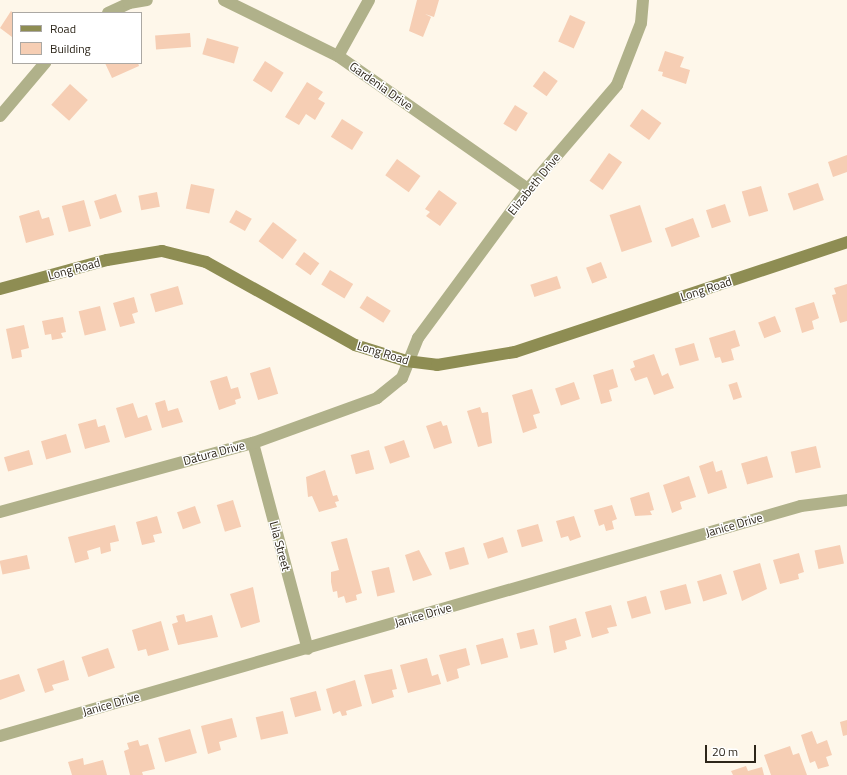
<!DOCTYPE html>
<style>
body{margin:0}
#map{position:relative;width:847px;height:775px;overflow:hidden;background:#fef7ea;font-family:"Titillium Web",sans-serif}
div>[style]{position:absolute}
[style*='--x']{left:calc(var(--x)*1px);top:calc(var(--y)*1px);width:calc(var(--w)*1px);rotate:calc(var(--a)*1deg)}
.building>*{inset:0;background:#f6ceb4;transform-origin:0 0}
.street>*{height:12px;margin:-6px;padding:0 6px;transform-origin:6px;border-radius:6px;background:#b0b18a}
.secondary>*{height:12px;margin:-6px;padding:0 6px;transform-origin:6px;border-radius:6px;background:#8e8d53}
span{translate:-50% -50%;white-space:nowrap;text-align:center;line-height:1.15;-webkit-text-stroke:3px #fff;paint-order:stroke}
.street-label{font-size:12px;color:#2d261a}
.legend{position:absolute;left:12px;top:12px;width:130px;height:52px;box-sizing:border-box;background:#fff;border:1px solid #aba8a3;margin:0;padding:5px 7px;list-style:none;font-size:12px;color:#2d261a}
.legend li{display:flex;align-items:center;gap:8px;height:20px}
.legend b{width:20px;border:1px solid #aba8a3}
.scale{position:absolute;left:705px;top:745px;width:51px;height:18px;box-sizing:border-box;border:2px solid #2d261a;border-top:0;padding-left:5px;font-size:12px;line-height:14px;white-space:nowrap;color:#2d261a;-webkit-text-stroke:3px #fff;paint-order:stroke}
</style>
<div id="map">
<div class="building">
<div style="clip-path:polygon(417px 0,439px 0,434px 17px,425px 14px,431px 17px,423px 37px,409px 31px)"></div>
<div style="clip-path:polygon(11px 11px,13px 13px,12px 37px,0 28px)"></div>
<div style="left:570px;top:15px;width:17px;height:29px;rotate:24deg"></div>
<div style="left:190px;top:33px;width:14px;height:35px;rotate:86deg"></div>
<div style="left:207px;top:38px;width:33px;height:17px;rotate:16deg"></div>
<div style="clip-path:polygon(665px 51px,684px 57px,680px 67px,690px 70px,686px 84px,662px 76px,663px 72px,658px 71px)"></div>
<div style="left:265px;top:61px;width:22px;height:23px;rotate:32deg"></div>
<div style="clip-path:polygon(105px 63px,138px 63px,139px 66px,112px 78px)"></div>
<div style="left:544px;top:71px;width:17px;height:19px;rotate:36deg"></div>
<div style="clip-path:polygon(307px 82px,323px 92px,318px 99px,325px 103px,315px 120px,306px 114px,299px 125px,285px 117px)"></div>
<div style="left:70px;top:84px;width:24px;height:28px;rotate:42deg"></div>
<div style="left:515px;top:105px;width:15px;height:22px;rotate:32deg"></div>
<div style="left:642px;top:109px;width:24px;height:21px;rotate:36deg"></div>
<div style="left:342px;top:119px;width:25px;height:21px;rotate:32deg"></div>
<div style="left:609px;top:153px;width:16px;height:34px;rotate:35deg"></div>
<div style="clip-path:polygon(847px 155px,847px 172px,833px 177px,828px 162px)"></div>
<div style="left:397px;top:159px;width:29px;height:20px;rotate:36deg"></div>
<div style="left:818px;top:183px;width:18px;height:32px;rotate:71deg"></div>
<div style="left:191px;top:184px;width:24px;height:25px;rotate:12deg"></div>
<div style="left:761px;top:186px;width:26px;height:20px;rotate:74deg"></div>
<div style="clip-path:polygon(439px 190px,457px 203px,440px 226px,426px 216px,430px 212px,425px 209px)"></div>
<div style="left:157px;top:192px;width:15px;height:19px;rotate:79deg"></div>
<div style="left:116px;top:194px;width:19px;height:23px;rotate:72deg"></div>
<div style="left:84px;top:200px;width:27px;height:23px;rotate:75deg"></div>
<div style="left:725px;top:204px;width:19px;height:20px;rotate:72deg"></div>
<div style="left:640px;top:205px;width:39px;height:32px;rotate:72deg"></div>
<div style="clip-path:polygon(39px 210px,42px 219px,49px 217px,54px 235px,26px 243px,19px 216px)"></div>
<div style="left:236px;top:210px;width:18px;height:14px;rotate:29deg"></div>
<div style="left:693px;top:218px;width:20px;height:30px;rotate:70deg"></div>
<div style="left:273px;top:222px;width:30px;height:24px;rotate:37deg"></div>
<div style="left:304px;top:252px;width:19px;height:15px;rotate:36deg"></div>
<div style="left:601px;top:262px;width:17px;height:16px;rotate:69deg"></div>
<div style="left:330px;top:270px;width:27px;height:17px;rotate:31deg"></div>
<div style="left:557px;top:276px;width:13px;height:28px;rotate:72deg"></div>
<div style="clip-path:polygon(847px 284px,847px 321px,840px 323px,832px 295px,836px 294px,834px 288px)"></div>
<div style="left:178px;top:286px;width:19px;height:29px;rotate:74deg"></div>
<div style="left:367px;top:296px;width:28px;height:14px;rotate:32deg"></div>
<div style="clip-path:polygon(134px 297px,138px 312px,132px 314px,135px 323px,120px 327px,113px 303px)"></div>
<div style="clip-path:polygon(814px 302px,819px 318px,812px 321px,814px 329px,802px 333px,795px 308px)"></div>
<div style="left:100px;top:306px;width:25px;height:22px;rotate:76deg"></div>
<div style="left:775px;top:316px;width:17px;height:18px;rotate:69deg"></div>
<div style="clip-path:polygon(63px 317px,66px 332px,61px 333px,63px 338px,52px 340px,51px 334px,45px 335px,42px 321px)"></div>
<div style="clip-path:polygon(24px 325px,29px 348px,21px 350px,22px 357px,12px 359px,6px 329px)"></div>
<div style="clip-path:polygon(735px 330px,740px 346px,731px 349px,734px 360px,722px 363px,720px 357px,715px 358px,709px 338px)"></div>
<div style="left:694px;top:343px;width:18px;height:20px;rotate:74deg"></div>
<div style="clip-path:polygon(654px 354px,662px 376px,668px 373px,674px 388px,654px 395px,647px 377px,635px 381px,630px 369px,635px 367px,633px 361px)"></div>
<div style="left:270px;top:367px;width:28px;height:21px;rotate:73deg"></div>
<div style="clip-path:polygon(613px 369px,618px 387px,609px 390px,612px 401px,601px 404px,593px 375px)"></div>
<div style="clip-path:polygon(227px 376px,231px 389px,238px 387px,241px 398px,235px 400px,236px 404px,219px 410px,210px 381px)"></div>
<div style="left:574px;top:382px;width:18px;height:20px;rotate:71deg"></div>
<div style="left:737px;top:382px;width:16px;height:9px;rotate:72deg"></div>
<div style="clip-path:polygon(532px 389px,540px 413px,533px 415px,537px 428px,523px 433px,512px 395px)"></div>
<div style="clip-path:polygon(165px 400px,168px 411px,178px 408px,183px 422px,162px 428px,155px 403px)"></div>
<div style="clip-path:polygon(133px 403px,138px 418px,147px 415px,152px 430px,125px 438px,116px 408px)"></div>
<div style="clip-path:polygon(480px 407px,482px 413px,488px 412px,492px 443px,478px 447px,467px 411px)"></div>
<div style="clip-path:polygon(96px 419px,98px 427px,105px 425px,110px 442px,85px 449px,78px 424px)"></div>
<div style="clip-path:polygon(441px 421px,443px 426px,447px 425px,452px 443px,434px 449px,426px 426px)"></div>
<div style="left:66px;top:434px;width:19px;height:26px;rotate:74deg"></div>
<div style="left:404px;top:440px;width:18px;height:21px;rotate:71deg"></div>
<div style="left:816px;top:446px;width:22px;height:26px;rotate:77deg"></div>
<div style="left:29px;top:450px;width:15px;height:26px;rotate:74deg"></div>
<div style="left:369px;top:450px;width:20px;height:19px;rotate:75deg"></div>
<div style="left:767px;top:456px;width:22px;height:27px;rotate:74deg"></div>
<div style="clip-path:polygon(713px 461px,716px 472px,722px 470px,727px 488px,708px 494px,699px 466px)"></div>
<div style="clip-path:polygon(325px 470px,333px 496px,337px 495px,339px 501px,335px 502px,337px 507px,319px 512px,312px 496px,308px 497px,306px 477px)"></div>
<div style="clip-path:polygon(689px 476px,696px 497px,680px 502px,682px 509px,672px 513px,663px 485px)"></div>
<div style="clip-path:polygon(649px 492px,654px 510px,650px 511px,652px 515px,635px 516px,630px 498px)"></div>
<div style="left:233px;top:500px;width:28px;height:17px;rotate:73deg"></div>
<div style="clip-path:polygon(612px 505px,617px 519px,612px 521px,614px 529px,606px 531px,604px 524px,599px 526px,594px 510px)"></div>
<div style="left:195px;top:506px;width:18px;height:19px;rotate:71deg"></div>
<div style="clip-path:polygon(157px 516px,162px 533px,153px 535px,155px 542px,142px 545px,136px 522px)"></div>
<div style="clip-path:polygon(574px 516px,581px 537px,570px 541px,568px 536px,561px 538px,556px 521px)"></div>
<div style="left:538px;top:524px;width:18px;height:22px;rotate:74deg"></div>
<div style="clip-path:polygon(115px 525px,119px 541px,110px 543px,111px 551px,101px 554px,100px 547px,87px 551px,89px 559px,75px 563px,68px 537px)"></div>
<div style="left:503px;top:537px;width:16px;height:21px;rotate:72deg"></div>
<div style="clip-path:polygon(347px 538px,362px 593px,356px 595px,357px 600px,346px 603px,344px 596px,338px 598px,337px 591px,333px 592px,331px 582px,331px 572px,339px 570px,331px 542px)"></div>
<div style="left:840px;top:545px;width:19px;height:26px;rotate:78deg"></div>
<div style="left:464px;top:547px;width:18px;height:20px;rotate:74deg"></div>
<div style="clip-path:polygon(419px 550px,432px 575px,413px 581px,405px 555px)"></div>
<div style="clip-path:polygon(799px 553px,804px 572px,798px 574px,799px 579px,780px 584px,773px 560px)"></div>
<div style="left:27px;top:555px;width:14px;height:28px;rotate:78deg"></div>
<div style="clip-path:polygon(760px 563px,767px 589px,742px 601px,733px 571px)"></div>
<div style="left:389px;top:567px;width:26px;height:18px;rotate:77deg"></div>
<div style="left:721px;top:574px;width:21px;height:25px;rotate:73deg"></div>
<div style="left:686px;top:584px;width:20px;height:27px;rotate:75deg"></div>
<div style="clip-path:polygon(253px 587px,260px 622px,241px 628px,230px 594px)"></div>
<div style="left:646px;top:596px;width:18px;height:20px;rotate:74deg"></div>
<div style="clip-path:polygon(611px 605px,617px 626px,607px 628px,609px 633px,592px 638px,585px 612px)"></div>
<div style="clip-path:polygon(184px 614px,186px 622px,212px 615px,218px 637px,178px 645px,172px 624px,178px 622px,176px 616px)"></div>
<div style="clip-path:polygon(576px 618px,581px 636px,565px 641px,567px 649px,554px 653px,549px 626px)"></div>
<div style="clip-path:polygon(161px 621px,169px 650px,148px 656px,146px 649px,138px 651px,132px 630px)"></div>
<div style="left:534px;top:629px;width:16px;height:18px;rotate:76deg"></div>
<div style="left:503px;top:638px;width:20px;height:28px;rotate:75deg"></div>
<div style="left:108px;top:648px;width:21px;height:28px;rotate:71deg"></div>
<div style="clip-path:polygon(466px 648px,470px 665px,457px 669px,459px 678px,447px 682px,439px 655px)"></div>
<div style="clip-path:polygon(427px 658px,432px 676px,438px 674px,441px 684px,408px 693px,400px 665px)"></div>
<div style="clip-path:polygon(64px 660px,69px 680px,52px 685px,54px 690px,45px 693px,37px 669px)"></div>
<div style="clip-path:polygon(392px 669px,397px 689px,392px 690px,394px 697px,372px 704px,364px 675px)"></div>
<div style="clip-path:polygon(19px 674px,25px 691px,0 700px,0 680px)"></div>
<div style="clip-path:polygon(355px 680px,362px 706px,346px 711px,347px 715px,342px 716px,340px 711px,333px 714px,326px 689px)"></div>
<div style="left:316px;top:691px;width:20px;height:27px;rotate:75deg"></div>
<div style="left:283px;top:711px;width:23px;height:28px;rotate:77deg"></div>
<div style="clip-path:polygon(232px 718px,237px 737px,219px 742px,221px 750px,208px 754px,201px 726px)"></div>
<div style="clip-path:polygon(847px 720px,847px 735px,843px 736px,840px 722px)"></div>
<div style="left:190px;top:729px;width:25px;height:33px;rotate:74deg"></div>
<div style="clip-path:polygon(812px 731px,817px 744px,827px 740px,832px 755px,826px 757px,829px 766px,818px 769px,815px 761px,810px 763px,801px 735px)"></div>
<div style="clip-path:polygon(138px 740px,140px 746px,148px 744px,155px 769px,142px 772px,143px 775px,130px 775px,124px 751px,129px 749px,127px 743px)"></div>
<div style="clip-path:polygon(790px 746px,793px 755px,799px 753px,807px 775px,771px 775px,764px 755px)"></div>
<div style="clip-path:polygon(83px 758px,84px 765px,103px 760px,107px 775px,72px 775px,68px 762px)"></div>
<div style="clip-path:polygon(746px 766px,748px 771px,762px 767px,764px 775px,733px 775px,731px 771px)"></div>
</div>
<div class="street">
<div style="--x:224;--y:0;--w:127;--a:26.2"></div>
<div style="--x:338;--y:56;--w:232;--a:35"></div>
<div style="--x:108;--y:13;--w:23;--a:-25"></div>
<div style="--x:129;--y:3;--w:18;--a:-9"></div>
<div style="--x:338;--y:56;--w:64;--a:-61"></div>
<div style="--x:0;--y:116;--w:70;--a:-49.7"></div>
<div style="--x:253;--y:443;--w:213;--a:75.1"></div>
<div style="--x:0;--y:512;--w:262;--a:-15.3"></div>
<div style="--x:253;--y:443;--w:132;--a:-19.9"></div>
<div style="--x:377;--y:398;--w:32;--a:-39"></div>
<div style="--x:402;--y:378;--w:43;--a:-68.2"></div>
<div style="--x:418;--y:338;--w:185;--a:-53.6"></div>
<div style="--x:528;--y:189;--w:137;--a:-49.4"></div>
<div style="--x:617;--y:85;--w:66;--a:-68.8"></div>
<div style="--x:641;--y:23;--w:23;--a:-85"></div>
<div style="--x:0;--y:736;--w:833;--a:-16.02"></div>
<div style="--x:801;--y:506;--w:46;--a:-7.4"></div>
</div>
<div class="secondary">
<div style="--x:0;--y:289;--w:111;--a:-15.2"></div>
<div style="--x:107;--y:260;--w:56;--a:-9.3"></div>
<div style="--x:162;--y:251;--w:45;--a:14"></div>
<div style="--x:206;--y:262;--w:171;--a:29.1"></div>
<div style="--x:355;--y:345;--w:53;--a:17.4"></div>
<div style="--x:406;--y:361;--w:31;--a:7"></div>
<div style="--x:437;--y:365;--w:79;--a:-9.5"></div>
<div style="--x:515;--y:352;--w:350;--a:-18.3"></div>
</div>
<div class="street-label">
<span style="left:381px;top:86px;rotate:35deg">Gardenia Drive</span>
<span style="left:534px;top:184px;rotate:-51deg">Elizabeth Drive</span>
<span style="left:74px;top:269px;rotate:-15deg">Long Road</span>
<span style="left:706px;top:289px;rotate:-18deg">Long Road</span>
<span style="left:383px;top:353px;rotate:17deg">Long Road</span>
<span style="left:214px;top:453px;rotate:-15deg">Datura Drive</span>
<span style="left:734px;top:525px;rotate:-16deg">Janice Drive</span>
<span style="left:280px;top:546px;rotate:75deg">Lila Street</span>
<span style="left:423px;top:615px;rotate:-16deg">Janice Drive</span>
<span style="left:111px;top:704px;rotate:-16deg">Janice Drive</span>
</div>
<ul class="legend">
<li><b style="height:5px;background:#8e8d53"></b>Road</li>
<li><b style="height:11px;background:#f6ceb4"></b>Building</li>
</ul>
<div class="scale">20 m</div>
</div>
